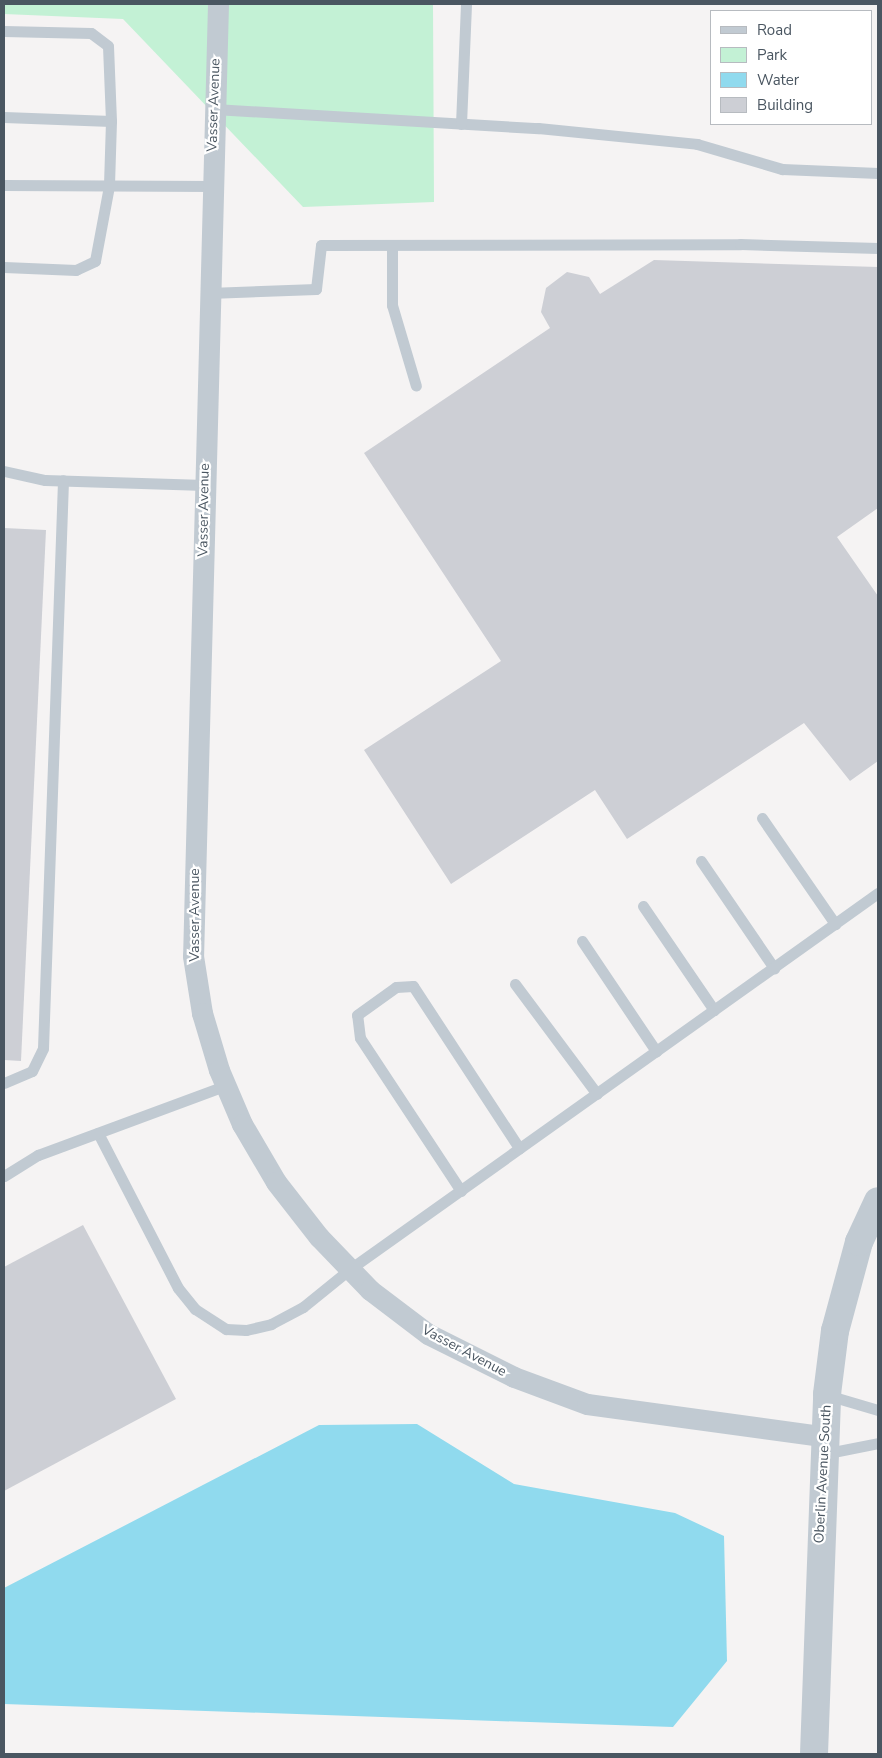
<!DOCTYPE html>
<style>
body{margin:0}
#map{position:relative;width:882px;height:1758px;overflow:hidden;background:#f5f3f3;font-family:"Nunito Sans",sans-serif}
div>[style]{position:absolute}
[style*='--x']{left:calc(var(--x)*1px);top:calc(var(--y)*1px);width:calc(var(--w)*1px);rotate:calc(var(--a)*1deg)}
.green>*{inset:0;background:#c3f1d5}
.water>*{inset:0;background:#90daee}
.building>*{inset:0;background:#cdcfd5}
.service>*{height:11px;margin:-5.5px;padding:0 5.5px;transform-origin:5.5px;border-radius:5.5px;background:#c1cad2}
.minor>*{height:21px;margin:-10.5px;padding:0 10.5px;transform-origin:10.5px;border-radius:10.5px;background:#c1cad2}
.tertiary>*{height:28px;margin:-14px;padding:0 14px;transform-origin:14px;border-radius:14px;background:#c1cad2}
span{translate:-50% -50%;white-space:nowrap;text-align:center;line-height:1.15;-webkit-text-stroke:4.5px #fff;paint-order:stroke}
.street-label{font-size:14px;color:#4a5661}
.frame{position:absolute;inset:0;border:5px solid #4a5661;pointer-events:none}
.legend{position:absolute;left:710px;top:10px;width:162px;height:115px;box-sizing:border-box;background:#fff;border:1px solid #b7bbc0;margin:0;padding:6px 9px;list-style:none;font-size:15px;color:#4a5661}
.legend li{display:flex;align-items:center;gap:10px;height:25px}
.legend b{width:25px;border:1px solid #b7bbc0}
</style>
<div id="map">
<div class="green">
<div style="clip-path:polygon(4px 4px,433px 4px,434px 202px,303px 207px,123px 19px,4px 14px)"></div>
</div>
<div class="water">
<div style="clip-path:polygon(417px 1424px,514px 1484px,675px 1513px,724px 1536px,727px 1661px,673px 1727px,4px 1704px,4px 1588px,319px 1425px)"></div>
</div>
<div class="building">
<div style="clip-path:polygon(654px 260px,878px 267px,878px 508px,837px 537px,878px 596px,878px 761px,850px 781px,804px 723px,627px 839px,595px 790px,451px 884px,364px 750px,501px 661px,364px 453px,550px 328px,541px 312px,546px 288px,567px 272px,589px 277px,600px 294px)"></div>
<div style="clip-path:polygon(4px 528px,46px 530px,21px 1061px,4px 1060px)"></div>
<div style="clip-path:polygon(83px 1225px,176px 1399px,4px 1491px,4px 1267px)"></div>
</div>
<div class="service">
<div style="--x:4;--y:31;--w:87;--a:1.3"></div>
<div style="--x:91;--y:33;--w:21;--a:37"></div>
<div style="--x:108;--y:46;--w:75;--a:87.7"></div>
<div style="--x:111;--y:121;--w:65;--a:91.8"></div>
<div style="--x:109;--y:186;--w:76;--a:100.6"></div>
<div style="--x:95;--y:261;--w:21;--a:155"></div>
<div style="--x:76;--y:270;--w:72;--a:-177.6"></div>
<div style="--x:214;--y:109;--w:325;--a:3.4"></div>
<div style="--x:538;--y:128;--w:160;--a:5.7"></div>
<div style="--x:697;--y:144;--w:89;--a:16.4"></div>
<div style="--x:782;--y:169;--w:96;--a:2.4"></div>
<div style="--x:4;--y:117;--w:107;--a:2.1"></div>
<div style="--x:461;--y:124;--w:120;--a:-87.6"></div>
<div style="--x:4;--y:185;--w:208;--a:0.3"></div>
<div style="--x:392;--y:245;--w:60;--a:90"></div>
<div style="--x:392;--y:305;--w:84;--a:73.5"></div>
<div style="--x:209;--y:293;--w:107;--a:-2.1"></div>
<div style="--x:316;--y:289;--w:44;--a:-83.5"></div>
<div style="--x:321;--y:245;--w:419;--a:-0.1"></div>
<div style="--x:740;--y:244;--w:138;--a:1.7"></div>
<div style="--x:4;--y:471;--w:42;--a:12.4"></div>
<div style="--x:45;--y:480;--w:160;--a:1.8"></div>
<div style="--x:762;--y:818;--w:129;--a:55.4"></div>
<div style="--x:701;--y:861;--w:130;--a:55.7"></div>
<div style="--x:643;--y:906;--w:126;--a:55.7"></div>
<div style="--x:582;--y:941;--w:133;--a:56.1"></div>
<div style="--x:515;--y:984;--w:137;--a:53.3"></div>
<div style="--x:4;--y:1083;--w:30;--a:-23"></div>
<div style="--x:32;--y:1071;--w:25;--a:-64"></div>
<div style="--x:43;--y:1048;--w:568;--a:-87.98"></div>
<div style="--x:98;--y:1133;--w:174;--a:62.7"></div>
<div style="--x:178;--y:1288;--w:27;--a:51"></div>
<div style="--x:195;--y:1309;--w:37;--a:33"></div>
<div style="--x:226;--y:1329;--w:20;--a:3"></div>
<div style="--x:246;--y:1330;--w:26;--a:-13"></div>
<div style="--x:271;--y:1324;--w:36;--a:-28"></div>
<div style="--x:303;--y:1307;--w:60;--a:-39"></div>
<div style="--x:350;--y:1269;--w:648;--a:-35.46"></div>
<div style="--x:4;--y:1176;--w:40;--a:-32"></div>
<div style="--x:38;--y:1155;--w:199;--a:-20.3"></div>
<div style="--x:461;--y:1191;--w:183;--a:-123.4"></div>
<div style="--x:360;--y:1038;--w:23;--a:-97"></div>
<div style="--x:357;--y:1015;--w:48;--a:-35.7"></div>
<div style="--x:396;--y:987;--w:17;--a:-3"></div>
<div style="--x:413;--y:986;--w:194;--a:56.8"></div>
<div style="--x:827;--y:1395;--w:53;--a:16.4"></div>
<div style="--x:823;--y:1454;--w:56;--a:-11.3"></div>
</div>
<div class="minor">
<div style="--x:218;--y:4;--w:952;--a:91.5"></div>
<div style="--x:193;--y:956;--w:58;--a:81"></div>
<div style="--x:202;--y:1013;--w:59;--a:73.4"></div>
<div style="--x:219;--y:1070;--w:59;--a:66.9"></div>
<div style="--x:242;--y:1124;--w:67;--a:59.6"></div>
<div style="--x:276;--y:1182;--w:70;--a:52"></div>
<div style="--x:319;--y:1237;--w:74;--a:46.1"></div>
<div style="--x:370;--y:1290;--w:73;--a:37.2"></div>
<div style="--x:428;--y:1334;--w:96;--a:26.6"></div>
<div style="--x:514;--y:1377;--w:78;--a:20.3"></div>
<div style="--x:587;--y:1404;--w:237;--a:7.8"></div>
</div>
<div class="tertiary">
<div style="--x:814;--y:1754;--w:360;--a:-87.9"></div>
<div style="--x:827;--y:1394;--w:64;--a:-82.8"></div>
<div style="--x:835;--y:1331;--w:92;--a:-74.9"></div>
<div style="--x:859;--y:1242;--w:45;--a:-65.1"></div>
</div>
<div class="street-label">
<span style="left:214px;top:105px;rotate:-88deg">Vasser Avenue</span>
<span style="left:204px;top:510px;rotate:-89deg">Vasser Avenue</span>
<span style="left:195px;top:915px;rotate:-90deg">Vasser Avenue</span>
<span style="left:464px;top:1351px;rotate:28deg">Vasser Avenue</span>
<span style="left:823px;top:1474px;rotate:-87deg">Oberlin Avenue South</span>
</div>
<div class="frame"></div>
<ul class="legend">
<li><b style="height:6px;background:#c1cad2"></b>Road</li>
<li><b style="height:14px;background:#c3f1d5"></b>Park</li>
<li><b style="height:14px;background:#90daee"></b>Water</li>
<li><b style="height:14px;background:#cdcfd5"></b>Building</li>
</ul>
</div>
